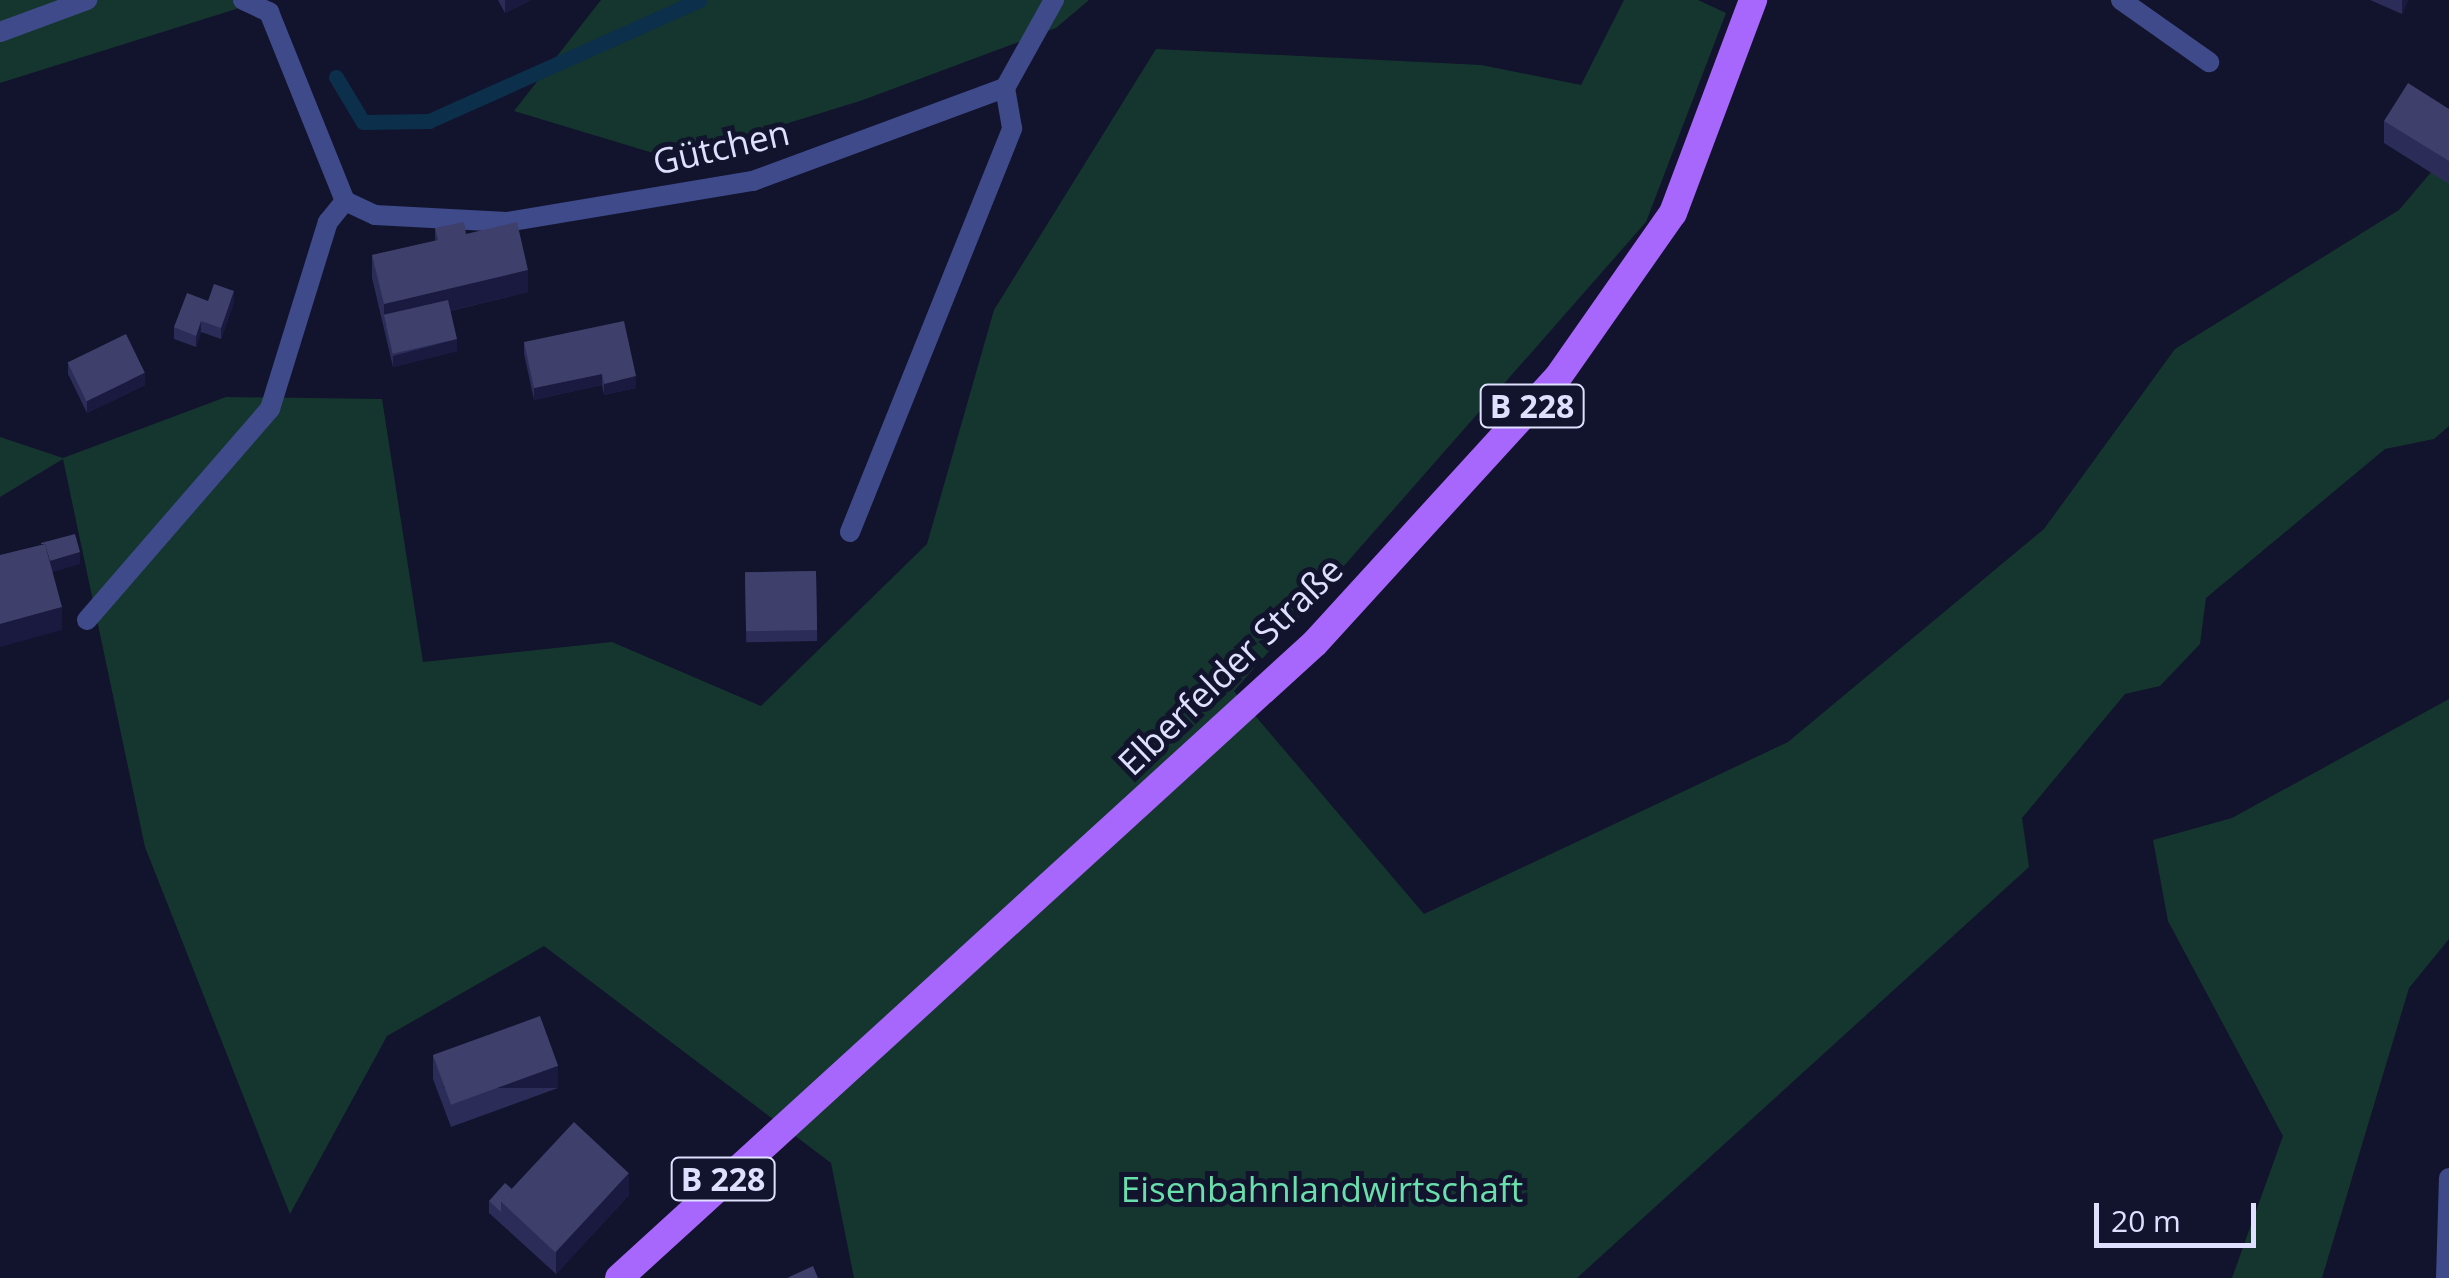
<!DOCTYPE html>
<meta charset="utf-8">
<style>
body{margin:0}
#map{position:relative;width:2449px;height:1278px;overflow:hidden;background:#12132c;font-family:"Open Sans",sans-serif}
div>[style]{position:absolute}
[style*='--x']{left:calc(var(--x)*1px);top:calc(var(--y)*1px);width:calc(var(--w)*1px);rotate:calc(var(--a)*1deg)}
.green>*{inset:0;background:#15362f}
.stream>*{height:15px;margin:-7.5px;padding:0 7.5px;transform-origin:7.5px;border-radius:7.5px;background:#0c2f4b}
.service>*{height:20px;margin:-10px;padding:0 10px;transform-origin:10px;border-radius:10px;background:#3e4a8a}
.minor>*{height:20px;margin:-10px;padding:0 10px;transform-origin:10px;border-radius:10px;background:#3e4a8a}
.primary>*{height:28px;margin:-14px;padding:0 14px;transform-origin:14px;border-radius:14px;background:#a867fc}
.wall>*{inset:0;background:#2c2c59;transform-origin:0 0}
.shaded-wall>*{inset:0;background:#1a1a40;transform-origin:0 0}
.building>*{inset:0;background:#3f3f6b;transform-origin:0 0}
span{translate:-50% -50%;white-space:nowrap;text-align:center;line-height:1.15;-webkit-text-stroke:10px #12132c;paint-order:stroke}
.shield-label span{padding:2px 8px;background:#12132c;border:2px solid;border-radius:8px;-webkit-text-stroke-width:0}
.shield-label{font-size:32px;color:#dee0fe;font-weight:700}
.street-label{font-size:35px;color:#dee0fe}
.park-label{font-size:35px;color:#69dfac}
.scale{position:absolute;left:2094px;top:1203px;width:162px;height:45px;box-sizing:border-box;border:5px solid #dee0fe;border-top:0;padding-left:12px;font-size:30px;line-height:35px;white-space:nowrap;color:#dee0fe;-webkit-text-stroke:8px #12132c;paint-order:stroke}
</style>
<div id="map">
<div class="green">
<div style="clip-path:polygon(0 0,265px 0,0 83px)"></div>
<div style="clip-path:polygon(601px 0,1089px 0,1056px 28px,863px 100px,673px 159px,514px 111px)"></div>
<div style="clip-path:polygon(1624px 0,1698px 0,1726px 13px,1646px 222px,1234px 691px,1424px 914px,1788px 742px,2044px 529px,2175px 349px,2399px 210px,2449px 151px,2449px 426px,2434px 439px,2385px 449px,2206px 598px,2200px 644px,2160px 686px,2125px 694px,2022px 818px,2029px 867px,1577px 1278px,854px 1278px,831px 1163px,544px 946px,387px 1036px,290px 1214px,145px 847px,63px 459px,0 497px,0 437px,63px 458px,226px 397px,382px 399px,423px 662px,612px 642px,761px 706px,927px 544px,994px 310px,1156px 49px,1481px 65px,1581px 85px)"></div>
<div style="clip-path:polygon(2449px 699px,2449px 939px,2409px 988px,2322px 1278px,2232px 1278px,2283px 1136px,2168px 921px,2153px 840px,2232px 818px)"></div>
</div>
<div class="stream">
<div style="--x:336;--y:77;--w:52;--a:59"></div>
<div style="--x:363;--y:122;--w:66;--a:-0.9"></div>
<div style="--x:429;--y:121;--w:297;--a:-24.1"></div>
</div>
<div class="service">
<div style="--x:243;--y:0;--w:29;--a:25"></div>
<div style="--x:269;--y:12;--w:204;--a:68.1"></div>
<div style="--x:345;--y:201;--w:33;--a:25"></div>
<div style="--x:375;--y:215;--w:132;--a:3"></div>
<div style="--x:507;--y:222;--w:249;--a:-9.5"></div>
<div style="--x:753;--y:181;--w:269;--a:-20.3"></div>
<div style="--x:1005;--y:88;--w:101;--a:-60.9"></div>
<div style="--x:0;--y:32;--w:93;--a:-20.2"></div>
<div style="--x:850;--y:532;--w:435;--a:-68.1"></div>
<div style="--x:1012;--y:128;--w:41;--a:-99.9"></div>
<div style="--x:87;--y:620;--w:279;--a:-49.1"></div>
<div style="--x:270;--y:409;--w:196;--a:-72.8"></div>
<div style="--x:328;--y:222;--w:27;--a:-51"></div>
</div>
<div class="minor">
<div style="--x:2121;--y:0;--w:108;--a:35.2"></div>
<div style="--x:2446;--y:1278;--w:100;--a:-88.3"></div>
</div>
<div class="primary">
<div style="--x:619;--y:1278;--w:942;--a:-42.38"></div>
<div style="--x:1315;--y:643;--w:360;--a:-47.6"></div>
<div style="--x:1558;--y:377;--w:200;--a:-55"></div>
<div style="--x:1673;--y:213;--w:228;--a:-69.4"></div>
</div>
<div class="wall">
<div style="clip-path:polygon(498px 0,531px 0,505px 13px)"></div>
<div style="clip-path:polygon(2370px 0,2408px 0,2402px 14px)"></div>
<div style="clip-path:polygon(2449px 109px,2449px 184px,2384px 143px,2384px 121px)"></div>
<div style="clip-path:polygon(435px 228px,466px 234px,528px 292px,450px 311px,457px 351px,393px 367px,372px 278px,372px 255px,435px 241px)"></div>
<div style="clip-path:polygon(208px 301px,234px 302px,221px 339px,201px 332px,196px 347px,174px 339px,174px 327px)"></div>
<div style="clip-path:polygon(524px 342px,636px 388px,604px 395px,602px 385px,534px 400px,524px 354px)"></div>
<div style="clip-path:polygon(68px 363px,145px 385px,87px 413px,68px 374px)"></div>
<div style="left:816px;top:571px;width:70px;height:71px;rotate:89deg"></div>
<div style="clip-path:polygon(433px 1056px,558px 1088px,451px 1127px,433px 1079px)"></div>
<div style="clip-path:polygon(512px 1189px,629px 1195px,556px 1274px,489px 1213px,489px 1201px)"></div>
</div>
<div class="shaded-wall">
<div style="clip-path:polygon(505px 0,531px 0,505px 13px)"></div>
<div style="clip-path:polygon(2402px 0,2408px 0,2402px 14px)"></div>
<div style="clip-path:polygon(528px 270px,528px 292px,386px 326px,384px 316px,384px 304px)"></div>
<div style="clip-path:polygon(234px 291px,234px 302px,221px 339px,221px 328px)"></div>
<div style="clip-path:polygon(201px 321px,201px 332px,196px 347px,196px 336px)"></div>
<div style="clip-path:polygon(457px 339px,457px 351px,393px 367px,393px 356px)"></div>
<div style="clip-path:polygon(145px 373px,145px 385px,87px 413px,87px 401px)"></div>
<div style="clip-path:polygon(602px 374px,602px 385px,534px 400px,534px 388px)"></div>
<div style="clip-path:polygon(636px 376px,636px 388px,604px 395px,604px 384px)"></div>
<div style="clip-path:polygon(80px 552px,80px 564px,47px 574px,47px 562px)"></div>
<div style="clip-path:polygon(62px 607px,62px 630px,0 647px,0 624px)"></div>
<div style="left:558px;top:1066px;width:22px;height:114px;rotate:90deg"></div>
<div style="clip-path:polygon(629px 1173px,629px 1195px,556px 1274px,556px 1252px)"></div>
</div>
<div class="building">
<div style="clip-path:polygon(2408px 83px,2449px 109px,2449px 161px,2384px 121px)"></div>
<div style="clip-path:polygon(464px 222px,466px 234px,517px 222px,528px 270px,384px 304px,372px 255px,438px 240px,435px 228px)"></div>
<div style="clip-path:polygon(214px 284px,234px 291px,221px 328px,201px 321px,196px 336px,174px 327px,187px 293px,208px 301px)"></div>
<div style="left:448px;top:300px;width:40px;height:66px;rotate:77deg"></div>
<div style="clip-path:polygon(624px 321px,636px 376px,604px 384px,602px 374px,534px 388px,524px 342px)"></div>
<div style="left:126px;top:334px;width:43px;height:65px;rotate:64deg"></div>
<div style="clip-path:polygon(75px 534px,80px 552px,50px 561px,45px 544px,41px 544px,41px 543px)"></div>
<div style="clip-path:polygon(45px 544px,62px 607px,0 624px,0 555px)"></div>
<div style="left:816px;top:571px;width:59px;height:71px;rotate:89deg"></div>
<div style="left:540px;top:1016px;width:53px;height:114px;rotate:70deg"></div>
<div style="left:574px;top:1122px;width:75px;height:108px;rotate:43deg"></div>
<div style="clip-path:polygon(505px 1183px,512px 1189px,501px 1201px,501px 1212px,489px 1201px)"></div>
<div style="clip-path:polygon(813px 1266px,818px 1278px,787px 1278px)"></div>
</div>
<div class="shield-label">
<span style="left:1532px;top:406px">B 228</span>
<span style="left:723px;top:1179px">B 228</span>
</div>
<div class="street-label">
<span style="left:721px;top:147px;rotate:-13deg">Gütchen</span>
<span style="left:1230px;top:666px;rotate:-44deg">Elberfelder Straße</span>
</div>
<div class="park-label">
<span style="left:1322px;top:1189px">Eisenbahnlandwirtschaft</span>
</div>
<div class="scale">20 m</div>
</div>
